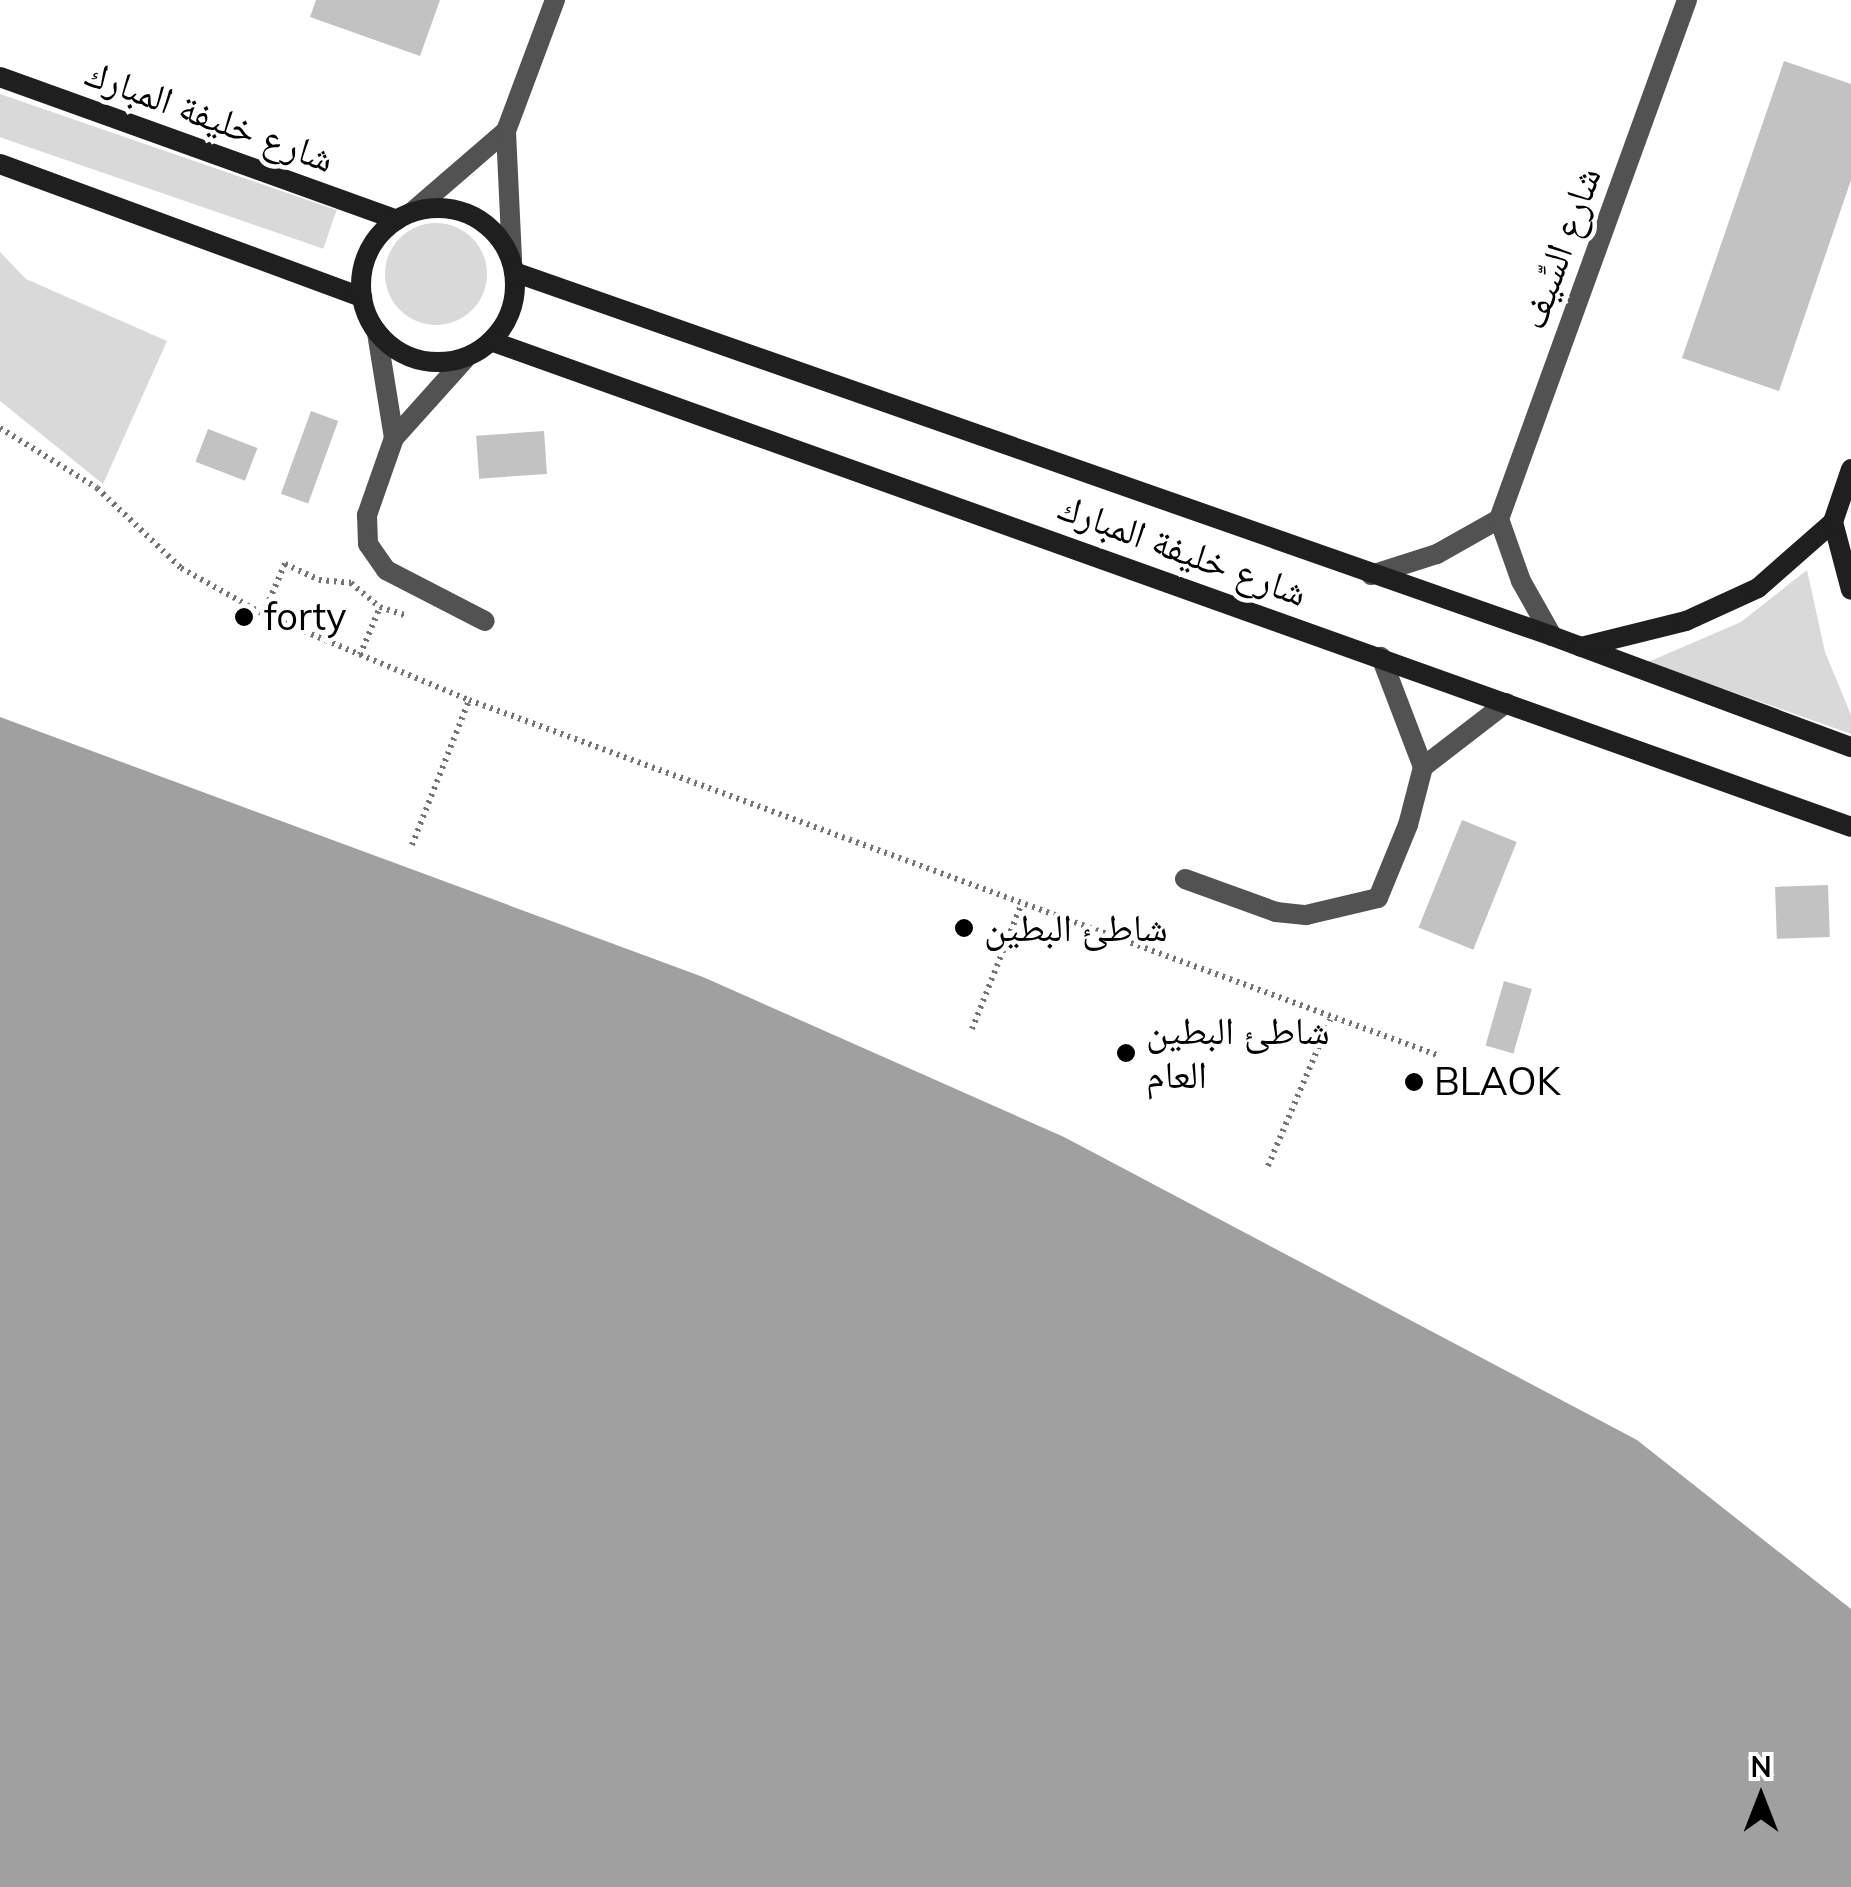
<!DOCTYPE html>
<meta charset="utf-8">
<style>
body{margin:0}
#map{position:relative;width:1851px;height:1887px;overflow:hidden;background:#fff;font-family:Mulish,"Noto Naskh Arabic",sans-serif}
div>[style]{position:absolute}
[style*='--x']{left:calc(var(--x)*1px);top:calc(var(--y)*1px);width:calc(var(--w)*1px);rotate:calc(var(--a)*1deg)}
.green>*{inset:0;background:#d9d9d9;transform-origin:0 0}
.round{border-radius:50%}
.water>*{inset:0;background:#a0a0a0}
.building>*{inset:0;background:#c2c2c2;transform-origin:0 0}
.path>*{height:6px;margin-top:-3px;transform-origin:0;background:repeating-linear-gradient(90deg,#747474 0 2.5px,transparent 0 7.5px)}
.lane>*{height:20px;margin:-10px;padding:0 10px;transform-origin:10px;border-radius:10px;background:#525252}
.street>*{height:20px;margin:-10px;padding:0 10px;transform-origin:10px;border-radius:10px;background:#525252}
.secondary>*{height:20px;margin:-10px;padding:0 10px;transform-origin:10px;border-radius:10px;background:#1f1f1f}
.secondary>.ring{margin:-10px;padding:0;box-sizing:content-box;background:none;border:20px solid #1f1f1f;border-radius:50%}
.dots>*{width:28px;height:28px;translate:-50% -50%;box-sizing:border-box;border:5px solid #fff;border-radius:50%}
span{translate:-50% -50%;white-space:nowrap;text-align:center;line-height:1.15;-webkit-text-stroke:9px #fff;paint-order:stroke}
.street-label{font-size:38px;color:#000}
.poi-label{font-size:38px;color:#000}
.left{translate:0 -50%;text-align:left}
.north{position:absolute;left:1711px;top:1747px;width:100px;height:100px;-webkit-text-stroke:8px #fff;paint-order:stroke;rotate:0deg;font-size:28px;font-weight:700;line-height:40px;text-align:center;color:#000}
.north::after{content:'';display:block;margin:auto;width:35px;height:45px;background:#000;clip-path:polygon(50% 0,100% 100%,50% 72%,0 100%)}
</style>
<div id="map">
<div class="green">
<div style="left:0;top:94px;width:356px;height:41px;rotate:19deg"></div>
<div class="round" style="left:385px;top:223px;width:102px;height:102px"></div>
<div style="clip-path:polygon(0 252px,26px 279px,167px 341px,103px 484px,0 401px)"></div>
<div style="clip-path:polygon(1807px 570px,1825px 652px,1851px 715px,1851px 734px,1648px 662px,1741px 622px)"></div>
</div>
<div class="water">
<div style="clip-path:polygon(0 717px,703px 977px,1064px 1137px,1637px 1440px,1851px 1609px,1851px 1887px,0 1887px)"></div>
</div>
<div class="building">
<div style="clip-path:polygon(316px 0,440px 0,420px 56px,310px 17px)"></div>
<div style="clip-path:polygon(1784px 61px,1851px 84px,1851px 180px,1779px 391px,1682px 358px)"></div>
<div style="left:311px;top:411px;width:29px;height:88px;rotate:20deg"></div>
<div style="left:208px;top:429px;width:53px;height:35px;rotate:21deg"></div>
<div style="left:544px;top:431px;width:43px;height:68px;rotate:86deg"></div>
<div style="left:1462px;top:820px;width:59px;height:116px;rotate:22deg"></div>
<div style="left:1828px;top:885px;width:52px;height:53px;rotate:88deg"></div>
<div style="left:1504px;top:981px;width:29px;height:67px;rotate:16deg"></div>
</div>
<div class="path">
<div style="--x:0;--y:428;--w:114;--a:31.7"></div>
<div style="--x:97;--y:488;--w:116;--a:43.6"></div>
<div style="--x:181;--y:568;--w:94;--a:29.3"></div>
<div style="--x:263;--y:614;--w:223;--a:22.7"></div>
<div style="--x:469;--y:700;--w:1031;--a:20.14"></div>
<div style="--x:263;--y:614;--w:55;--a:-66.3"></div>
<div style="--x:285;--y:564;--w:38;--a:25"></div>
<div style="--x:319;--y:580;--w:32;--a:5"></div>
<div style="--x:351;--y:583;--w:38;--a:40"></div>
<div style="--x:380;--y:607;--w:26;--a:18"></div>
<div style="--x:360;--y:655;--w:52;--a:-67.4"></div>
<div style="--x:412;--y:845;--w:156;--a:-68.5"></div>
<div style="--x:972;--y:1029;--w:133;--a:-68.4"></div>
<div style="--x:1268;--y:1166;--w:159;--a:-67"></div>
</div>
<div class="lane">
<div style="--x:377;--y:333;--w:106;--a:80.8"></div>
<div style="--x:465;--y:359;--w:106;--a:131.9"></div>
<div style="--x:394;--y:438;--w:82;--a:109.3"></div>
<div style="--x:367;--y:515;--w:29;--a:88"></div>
<div style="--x:368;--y:544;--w:32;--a:55"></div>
<div style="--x:386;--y:570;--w:111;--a:27.3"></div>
<div style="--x:1423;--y:767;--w:105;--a:-37.6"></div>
<div style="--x:1185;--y:879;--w:97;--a:19.9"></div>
<div style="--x:1276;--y:912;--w:30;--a:6"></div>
<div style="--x:1306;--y:915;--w:74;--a:-13.3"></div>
<div style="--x:1378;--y:898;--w:79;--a:-67.7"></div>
<div style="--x:1408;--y:825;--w:60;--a:-75.5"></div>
<div style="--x:1423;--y:767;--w:118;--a:-110.9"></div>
</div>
<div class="street">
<div style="--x:412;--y:212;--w:124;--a:-40.8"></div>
<div style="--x:512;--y:259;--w:128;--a:-92.7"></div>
<div style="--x:506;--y:131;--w:140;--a:-69.5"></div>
<div style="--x:1371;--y:575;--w:69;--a:-17.7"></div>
<div style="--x:1437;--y:554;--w:71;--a:-29.4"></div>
<div style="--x:1552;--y:636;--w:63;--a:-119.4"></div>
<div style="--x:1521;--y:581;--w:66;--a:-109.5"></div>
<div style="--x:1499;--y:519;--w:552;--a:-70.09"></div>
</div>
<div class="secondary">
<div style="--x:0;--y:77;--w:422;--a:19.8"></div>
<div style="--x:0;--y:164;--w:386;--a:20.2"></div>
<div class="ring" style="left:361px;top:208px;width:134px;height:134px"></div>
<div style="--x:514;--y:272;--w:1100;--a:19.32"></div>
<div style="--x:1552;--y:636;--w:319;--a:20.4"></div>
<div style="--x:491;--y:341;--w:1444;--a:19.66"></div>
<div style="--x:1833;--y:522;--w:70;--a:75.2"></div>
<div style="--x:1581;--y:647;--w:108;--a:-13.9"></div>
<div style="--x:1686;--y:621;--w:79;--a:-24.6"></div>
<div style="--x:1758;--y:588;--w:100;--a:-41.3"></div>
<div style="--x:1833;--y:522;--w:56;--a:-71.2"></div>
</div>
<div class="dots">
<div style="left:244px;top:617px;background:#000"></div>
<div style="left:964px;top:928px;background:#000"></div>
<div style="left:1126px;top:1053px;background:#000"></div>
<div style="left:1414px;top:1082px;background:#000"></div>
</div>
<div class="street-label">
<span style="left:210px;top:116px;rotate:20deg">شارع خليفة المبارك</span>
<span style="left:1560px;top:248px;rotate:-70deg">شارع السِّيف</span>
<span style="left:1183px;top:550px;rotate:20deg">شارع خليفة المبارك</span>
</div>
<div class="poi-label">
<span class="left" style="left:264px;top:617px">forty</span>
<span class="left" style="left:984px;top:928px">شاطئ البطين</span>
<span class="left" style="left:1146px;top:1053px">شاطئ البطين<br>العام</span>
<span class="left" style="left:1434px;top:1082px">BLAOK</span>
</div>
<div class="north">N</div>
</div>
